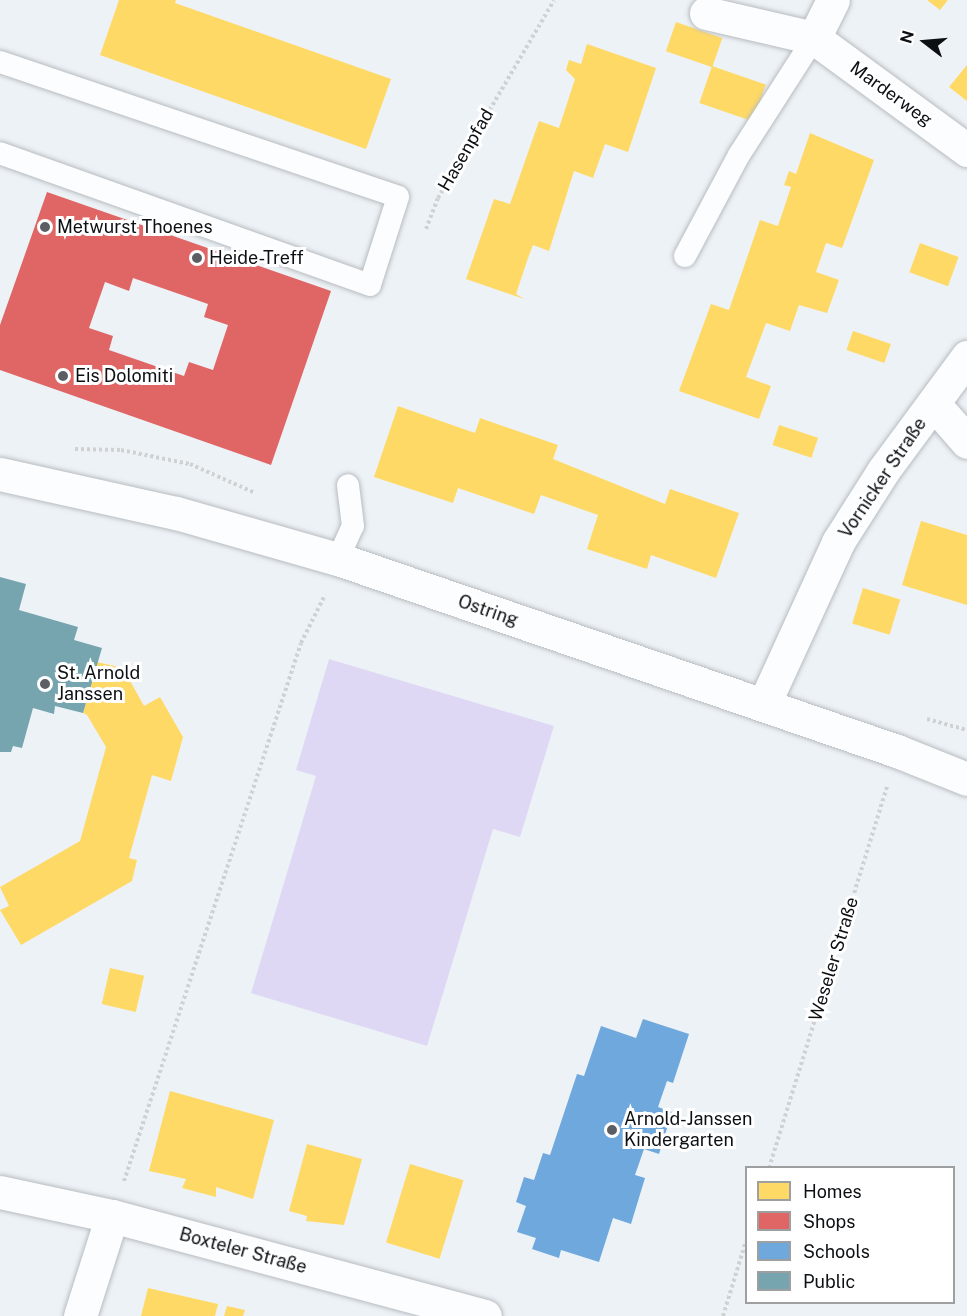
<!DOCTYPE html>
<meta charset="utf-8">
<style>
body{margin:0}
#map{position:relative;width:967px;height:1316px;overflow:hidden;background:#edf2f7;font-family:"Public Sans",sans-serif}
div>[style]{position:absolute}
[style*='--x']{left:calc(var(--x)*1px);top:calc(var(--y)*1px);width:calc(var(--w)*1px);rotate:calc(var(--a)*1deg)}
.green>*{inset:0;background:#dfd8f5}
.homes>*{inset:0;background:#ffd966;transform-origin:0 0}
.shops>*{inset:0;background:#e06666}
.schools>*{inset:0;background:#6fa8dc}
.public>*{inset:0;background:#76a5af}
.path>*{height:4px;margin-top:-2px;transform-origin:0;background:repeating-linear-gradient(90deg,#cfd1d2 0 3px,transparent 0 6px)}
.roads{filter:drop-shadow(0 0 2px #b8bcbf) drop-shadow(0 0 2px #b8bcbf)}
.lane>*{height:22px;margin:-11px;padding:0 11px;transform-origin:11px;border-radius:11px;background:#fcfdfe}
.street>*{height:33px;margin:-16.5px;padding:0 16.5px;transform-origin:16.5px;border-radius:16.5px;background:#fcfdfe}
.primary>*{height:33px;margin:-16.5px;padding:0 16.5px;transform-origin:16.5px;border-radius:16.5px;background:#fcfdfe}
.dots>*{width:16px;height:16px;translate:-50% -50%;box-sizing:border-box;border:3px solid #fff;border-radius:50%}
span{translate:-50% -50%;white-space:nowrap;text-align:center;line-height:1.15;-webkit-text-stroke:6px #fff;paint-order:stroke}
.street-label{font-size:18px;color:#0d1013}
.poi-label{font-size:18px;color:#0d1013}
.left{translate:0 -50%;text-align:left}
.legend{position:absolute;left:745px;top:1166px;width:210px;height:138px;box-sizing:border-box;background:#fff;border:2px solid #9e9fa1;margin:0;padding:8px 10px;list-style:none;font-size:18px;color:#0d1013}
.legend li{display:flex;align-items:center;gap:12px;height:30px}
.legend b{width:30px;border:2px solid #9e9fa1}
.north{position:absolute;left:895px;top:12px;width:60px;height:60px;-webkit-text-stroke:4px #fff;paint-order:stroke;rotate:286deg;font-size:16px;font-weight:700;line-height:24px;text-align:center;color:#0d1013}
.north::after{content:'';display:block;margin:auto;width:21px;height:27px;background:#0d1013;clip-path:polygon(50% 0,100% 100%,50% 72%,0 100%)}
</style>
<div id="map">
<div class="green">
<div style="clip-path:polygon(329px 659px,554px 726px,520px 837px,493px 829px,427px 1046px,251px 993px,316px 776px,296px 770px)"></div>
</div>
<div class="homes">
<div style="clip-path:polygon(119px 0,176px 0,175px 3px,391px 79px,366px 149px,100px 55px)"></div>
<div style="clip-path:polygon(927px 0,948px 0,940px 10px)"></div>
<div style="left:676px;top:22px;width:49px;height:31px;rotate:19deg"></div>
<div style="clip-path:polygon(587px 44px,656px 68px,628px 152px,605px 144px,593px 178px,574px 171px,549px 251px,533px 245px,528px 258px,516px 294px,524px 299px,466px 279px,494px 199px,510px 204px,539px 121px,559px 128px,575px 79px,566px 70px,569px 60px,581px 64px)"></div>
<div style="clip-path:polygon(967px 65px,967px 101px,949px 87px)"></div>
<div style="left:712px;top:66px;width:57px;height:39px;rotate:19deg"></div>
<div style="clip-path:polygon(810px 133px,874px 160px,842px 248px,826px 243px,816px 272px,839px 280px,827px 313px,799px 305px,790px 331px,766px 323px,746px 377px,771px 386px,759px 419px,679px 391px,711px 304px,729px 310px,760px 220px,778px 226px,791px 187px,784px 185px,789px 171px,796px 174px)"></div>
<div style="left:920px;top:243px;width:41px;height:31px;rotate:20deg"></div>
<div style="left:853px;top:331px;width:40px;height:20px;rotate:19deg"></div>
<div style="clip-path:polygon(398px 406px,475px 433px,480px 418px,558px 445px,553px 459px,665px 504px,670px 489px,739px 513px,716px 578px,651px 555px,647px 569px,587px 549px,598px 515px,541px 495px,534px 514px,458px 488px,453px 503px,374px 477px)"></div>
<div style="left:779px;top:425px;width:41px;height:21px;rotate:18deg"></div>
<div style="clip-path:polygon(921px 521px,967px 535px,967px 605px,902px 585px)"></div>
<div style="left:863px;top:588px;width:39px;height:37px;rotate:17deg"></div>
<div style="clip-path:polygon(97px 662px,123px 668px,144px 706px,160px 697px,183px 737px,171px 781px,152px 775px,129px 858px,137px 860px,132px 881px,21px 945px,0 910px,9px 906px,0 887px,80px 841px,106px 747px,87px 715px,83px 713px)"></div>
<div style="left:110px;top:968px;width:35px;height:37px;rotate:13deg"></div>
<div style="clip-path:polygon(170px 1091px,274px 1120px,253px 1199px,216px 1187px,216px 1197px,182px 1188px,186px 1179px,149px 1171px)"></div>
<div style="clip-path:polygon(307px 1144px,362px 1159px,344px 1225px,306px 1221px,307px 1216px,289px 1211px)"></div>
<div style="left:410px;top:1164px;width:56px;height:82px;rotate:17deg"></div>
<div style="clip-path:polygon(148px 1288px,218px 1304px,215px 1316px,141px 1316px)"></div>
<div style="clip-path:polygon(227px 1306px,245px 1310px,243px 1316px,224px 1316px)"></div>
</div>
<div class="shops">
<div style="clip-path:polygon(evenodd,47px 192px,331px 291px,271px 465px,0 370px,0 325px,47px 192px,133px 278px,208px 304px,204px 317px,228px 325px,213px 370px,189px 362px,184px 376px,109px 350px,113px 336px,89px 328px,105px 282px,129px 291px,133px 278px)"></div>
</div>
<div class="schools">
<div style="clip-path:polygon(643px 1019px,689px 1034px,673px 1083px,667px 1081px,658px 1107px,672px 1112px,659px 1154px,644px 1149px,635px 1175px,645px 1178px,631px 1224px,613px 1218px,599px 1262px,561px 1250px,559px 1258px,532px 1249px,536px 1238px,517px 1232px,526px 1206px,516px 1202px,524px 1177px,534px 1180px,543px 1153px,550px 1155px,577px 1074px,584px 1076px,601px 1026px,636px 1038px)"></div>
</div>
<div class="public">
<div style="clip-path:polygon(0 577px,26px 584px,19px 610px,78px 627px,74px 640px,102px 648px,83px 713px,55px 706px,54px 714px,33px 708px,22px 748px,13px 746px,11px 752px,0 752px)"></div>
</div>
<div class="path">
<div style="--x:426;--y:229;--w:33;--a:-69"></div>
<div style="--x:438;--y:198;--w:229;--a:-59.6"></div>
<div style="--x:75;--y:449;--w:46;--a:1.2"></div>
<div style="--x:121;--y:450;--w:70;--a:11.5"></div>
<div style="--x:190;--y:464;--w:71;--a:24"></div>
<div style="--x:927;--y:719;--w:41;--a:15.4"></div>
<div style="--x:769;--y:1168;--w:399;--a:-72.8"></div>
<div style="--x:124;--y:1181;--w:566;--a:-71.79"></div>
<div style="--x:301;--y:643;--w:54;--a:-63.4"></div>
<div style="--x:723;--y:1316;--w:78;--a:-73"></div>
</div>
<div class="roads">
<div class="lane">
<div style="--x:0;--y:62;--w:420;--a:18.7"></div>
<div style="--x:398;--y:197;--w:92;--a:107.7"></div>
<div style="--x:370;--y:285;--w:393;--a:-160.4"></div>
<div style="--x:685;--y:256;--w:115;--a:-61.9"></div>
<div style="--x:739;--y:155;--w:139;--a:-57.3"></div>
<div style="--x:338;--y:559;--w:36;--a:-66"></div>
<div style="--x:353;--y:526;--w:41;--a:-97"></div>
</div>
<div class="street">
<div style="--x:706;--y:13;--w:111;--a:13"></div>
<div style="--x:814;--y:38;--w:42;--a:-63.4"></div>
<div style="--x:814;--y:38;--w:190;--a:36.2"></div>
<div style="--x:934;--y:404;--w:50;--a:49"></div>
<div style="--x:764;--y:704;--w:178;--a:-65.4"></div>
<div style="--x:838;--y:542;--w:84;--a:-57.6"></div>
<div style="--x:883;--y:471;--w:142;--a:-53.6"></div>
<div style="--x:0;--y:1192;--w:115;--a:12.1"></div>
<div style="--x:112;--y:1216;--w:386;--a:15"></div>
<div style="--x:80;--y:1316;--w:105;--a:-72.3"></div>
</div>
<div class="primary">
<div style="--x:0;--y:474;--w:180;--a:12.5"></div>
<div style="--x:176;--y:513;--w:168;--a:15.9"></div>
<div style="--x:338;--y:559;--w:591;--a:18.96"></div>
<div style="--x:897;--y:751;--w:75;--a:21.8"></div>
</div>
</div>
<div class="dots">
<div style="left:45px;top:227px;background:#5b5f63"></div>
<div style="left:197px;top:258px;background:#5b5f63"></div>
<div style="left:63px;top:376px;background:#5b5f63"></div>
<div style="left:45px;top:684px;background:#5b5f63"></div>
<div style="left:612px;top:1130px;background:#5b5f63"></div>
</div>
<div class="street-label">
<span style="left:891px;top:94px;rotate:36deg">Marderweg</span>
<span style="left:466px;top:150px;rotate:-60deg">Hasenpfad</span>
<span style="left:883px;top:478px;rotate:-56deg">Vornicker Straße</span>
<span style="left:488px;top:611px;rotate:19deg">Ostring</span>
<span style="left:834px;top:959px;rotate:-73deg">Weseler Straße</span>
<span style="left:243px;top:1251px;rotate:15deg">Boxteler Straße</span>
</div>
<div class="poi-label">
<span class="left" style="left:57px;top:227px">Metwurst Thoenes</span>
<span class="left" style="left:209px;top:258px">Heide-Treff</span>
<span class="left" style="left:75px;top:376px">Eis Dolomiti</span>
<span class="left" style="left:57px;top:684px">St. Arnold<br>Janssen</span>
<span class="left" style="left:624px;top:1130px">Arnold-Janssen<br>Kindergarten</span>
</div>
<ul class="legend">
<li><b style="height:16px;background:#ffd966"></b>Homes</li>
<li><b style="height:16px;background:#e06666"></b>Shops</li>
<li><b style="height:16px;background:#6fa8dc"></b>Schools</li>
<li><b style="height:16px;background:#76a5af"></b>Public</li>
</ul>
<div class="north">N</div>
</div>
